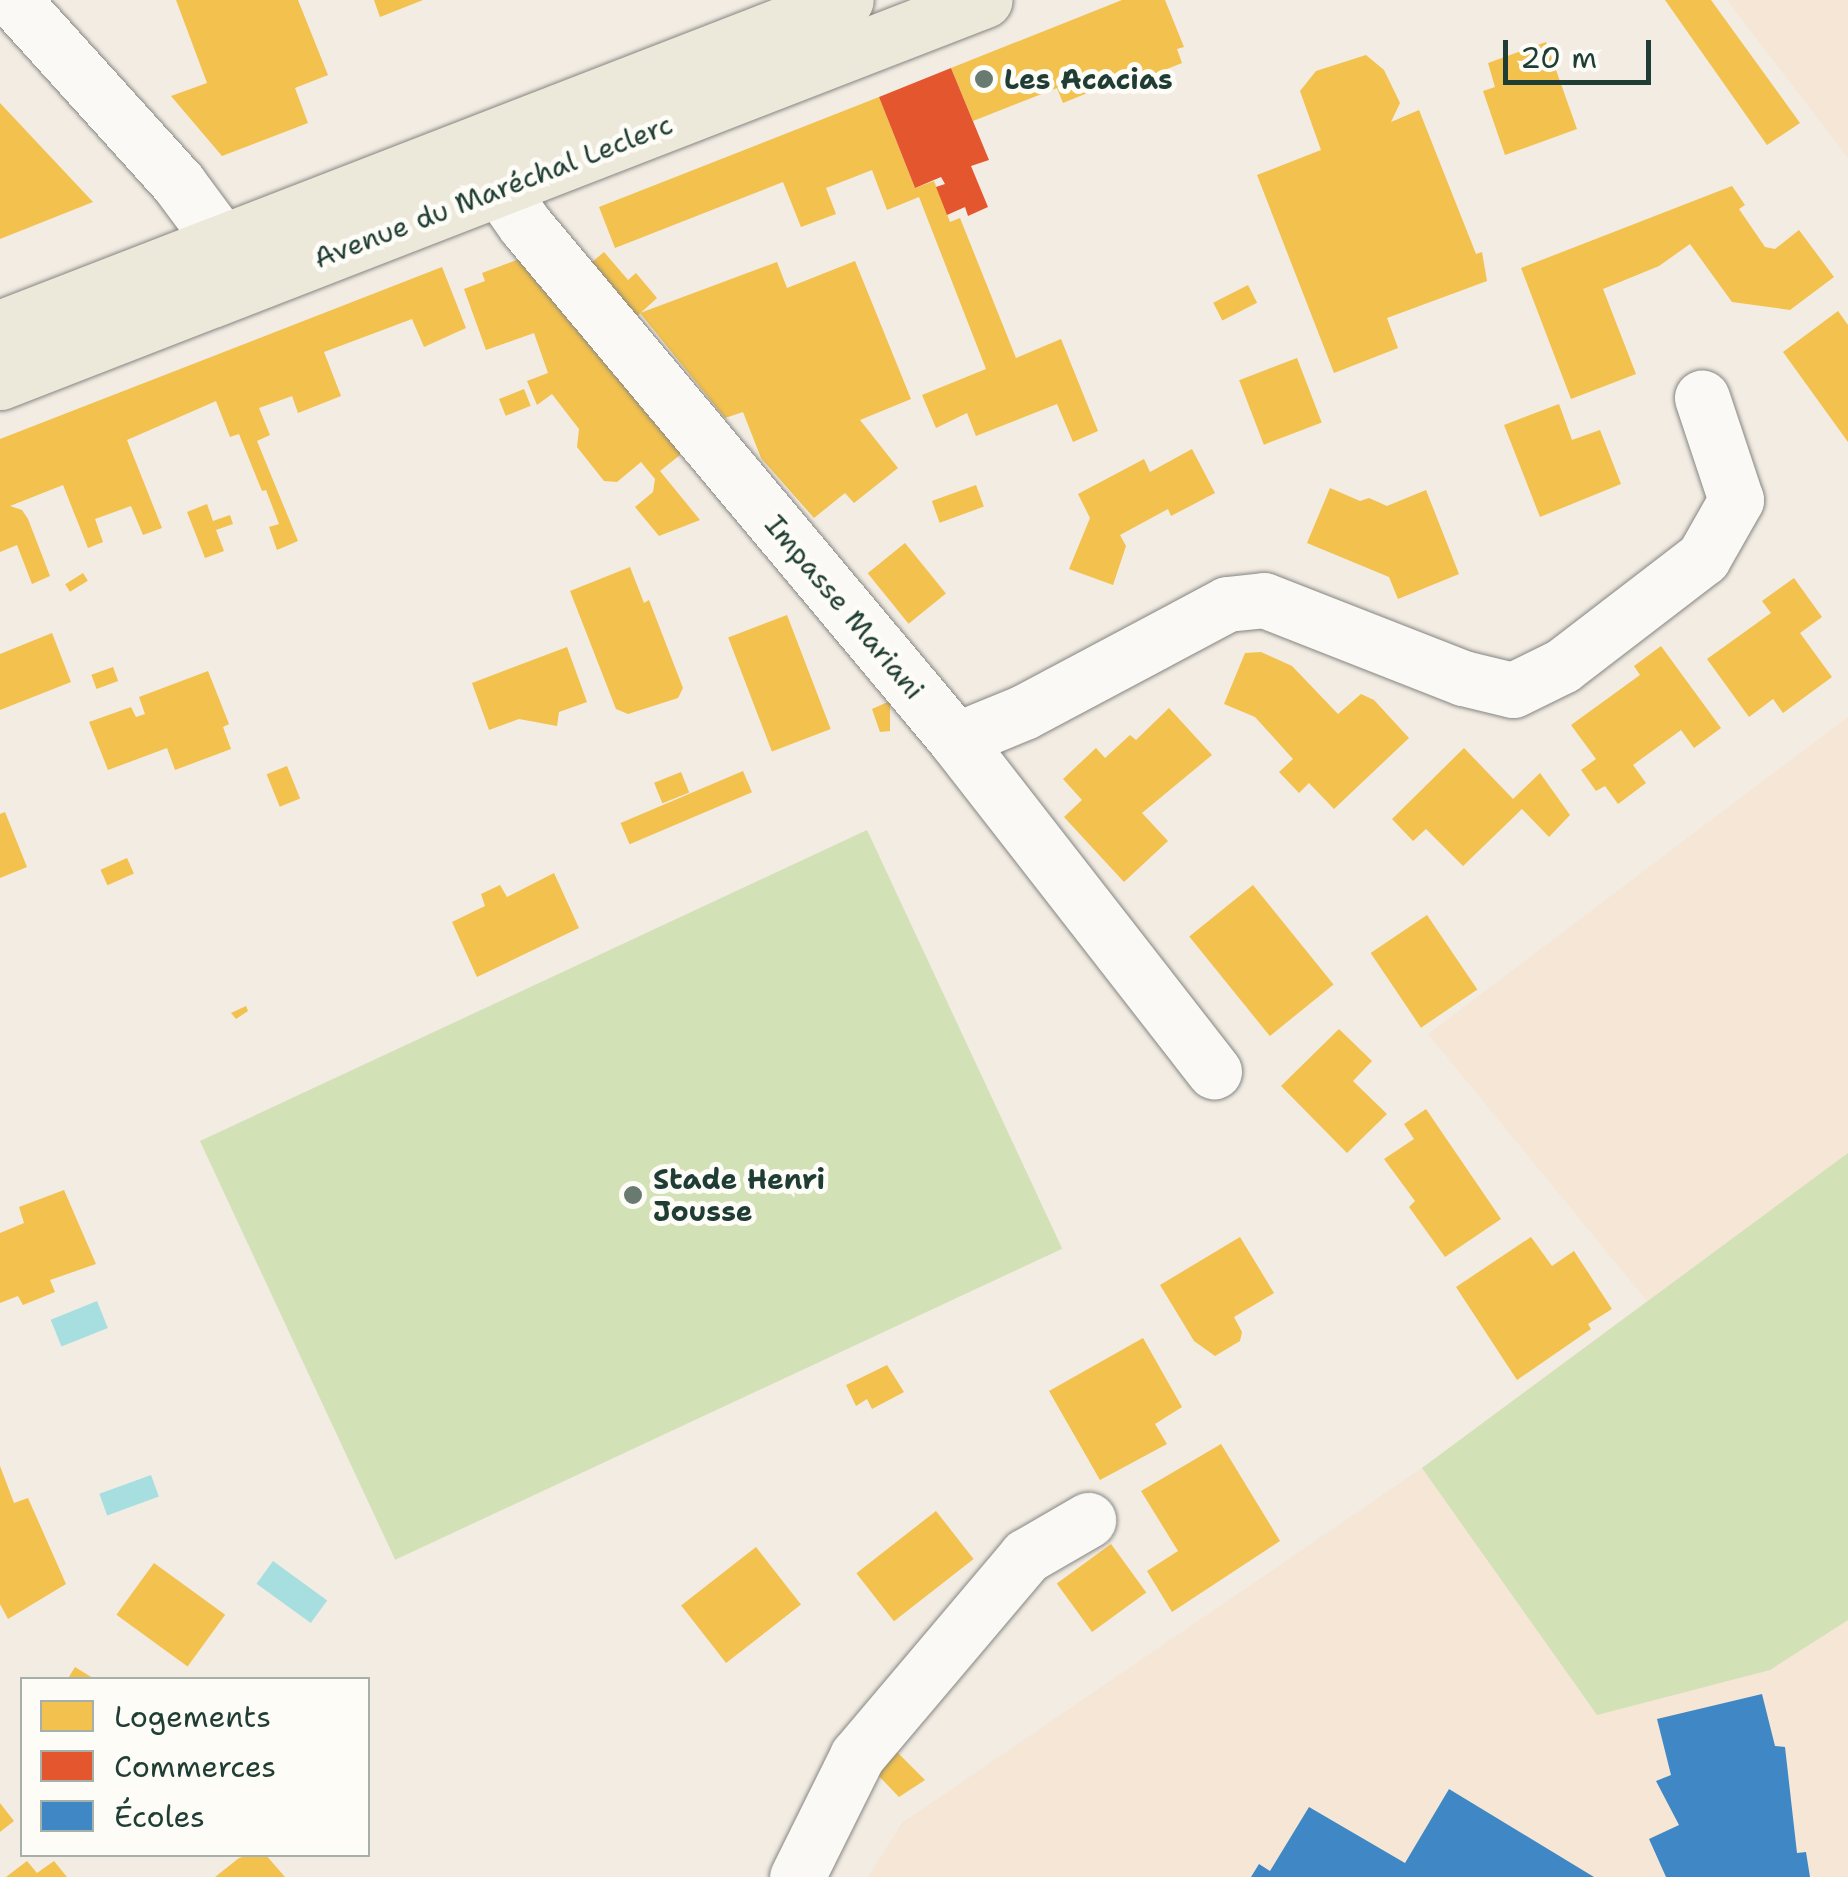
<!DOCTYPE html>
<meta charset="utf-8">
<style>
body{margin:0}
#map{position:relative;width:1848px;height:1877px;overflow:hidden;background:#f3ece3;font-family:"Shantell Sans",sans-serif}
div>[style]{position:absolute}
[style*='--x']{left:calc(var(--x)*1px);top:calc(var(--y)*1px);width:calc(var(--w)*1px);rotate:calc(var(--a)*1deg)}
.built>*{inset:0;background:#f5e6d6}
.green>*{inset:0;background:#d2e1b6;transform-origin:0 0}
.water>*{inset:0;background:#a7dfe1;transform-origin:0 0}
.homes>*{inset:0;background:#f2c14e;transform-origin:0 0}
.shops>*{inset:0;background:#e4572e}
.schools>*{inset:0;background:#3f88c5}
.roads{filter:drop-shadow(0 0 2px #848681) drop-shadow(0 0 2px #848681)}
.minor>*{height:55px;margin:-27.5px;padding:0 27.5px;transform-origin:27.5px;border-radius:27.5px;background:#faf9f6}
.major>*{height:55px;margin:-27.5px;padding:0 27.5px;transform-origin:27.5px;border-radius:27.5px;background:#ece8da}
.dots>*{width:28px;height:28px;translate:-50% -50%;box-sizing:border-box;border:5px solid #fdfcf7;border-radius:50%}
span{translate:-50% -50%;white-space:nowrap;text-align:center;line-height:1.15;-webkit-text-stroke:10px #fdfcf7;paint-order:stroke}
.poi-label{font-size:28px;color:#1f3d34;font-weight:700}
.left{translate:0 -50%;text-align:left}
.street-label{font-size:28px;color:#1f3d34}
.legend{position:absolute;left:20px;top:1677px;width:350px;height:180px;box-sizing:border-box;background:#fdfcf7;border:2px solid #a4b0a9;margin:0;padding:12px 18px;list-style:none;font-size:30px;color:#1f3d34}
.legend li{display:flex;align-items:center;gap:20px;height:50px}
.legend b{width:50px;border:2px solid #a4b0a9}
.scale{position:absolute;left:1503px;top:40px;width:148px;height:45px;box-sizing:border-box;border:5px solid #1f3d34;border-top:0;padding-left:12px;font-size:30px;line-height:35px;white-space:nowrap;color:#1f3d34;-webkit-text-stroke:8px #fdfcf7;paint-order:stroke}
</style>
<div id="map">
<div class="built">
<div style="clip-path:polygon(1727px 0,1848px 0,1848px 158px)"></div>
<div style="clip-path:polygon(1848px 717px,1848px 1877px,868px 1877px,902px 1823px,1422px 1468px,1647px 1301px,1428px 1034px)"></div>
</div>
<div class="green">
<div style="left:867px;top:830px;width:462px;height:736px;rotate:65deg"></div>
<div style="clip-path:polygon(1848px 1153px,1848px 1620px,1770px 1670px,1597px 1715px,1422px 1468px)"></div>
</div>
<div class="water">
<div style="left:97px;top:1301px;width:29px;height:50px;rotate:68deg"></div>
<div style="left:151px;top:1475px;width:23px;height:55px;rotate:70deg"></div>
<div style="left:273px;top:1561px;width:67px;height:28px;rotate:36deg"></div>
</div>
<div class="homes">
<div style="clip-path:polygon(176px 0,298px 0,328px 75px,295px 88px,308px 123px,222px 156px,171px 96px,207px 83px)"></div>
<div style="clip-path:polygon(374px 0,423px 0,380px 17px)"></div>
<div style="clip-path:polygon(1122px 0,1165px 0,1184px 47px,1177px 49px,1182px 63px,1127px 85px,1124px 78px,1063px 103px,1057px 88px,973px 121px,951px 68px)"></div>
<div style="clip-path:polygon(1665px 0,1711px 0,1800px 123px,1767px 145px)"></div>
<div style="clip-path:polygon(1546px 42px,1577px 129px,1505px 155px,1483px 91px,1495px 87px,1488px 63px)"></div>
<div style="clip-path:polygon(1366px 55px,1384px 70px,1400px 103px,1391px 122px,1419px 110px,1476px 254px,1482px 252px,1487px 281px,1387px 318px,1398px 348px,1334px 373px,1257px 175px,1321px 150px,1300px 91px,1316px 71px)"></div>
<div style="clip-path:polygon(879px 97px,915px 188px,934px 181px,950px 222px,960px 218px,1016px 358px,1061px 339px,1098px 431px,1073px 442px,1057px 404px,976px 436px,967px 413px,936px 428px,922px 395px,986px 369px,919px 197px,887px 210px,872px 170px,826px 188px,836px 214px,801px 227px,783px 182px,615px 248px,599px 207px)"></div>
<div style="clip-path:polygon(0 103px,93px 202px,0 239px)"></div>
<div style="clip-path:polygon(1732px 186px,1745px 205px,1739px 209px,1765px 247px,1775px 249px,1799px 230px,1834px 277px,1790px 310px,1732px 302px,1690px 244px,1659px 266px,1603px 289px,1636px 374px,1571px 399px,1521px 268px)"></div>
<div style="clip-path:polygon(604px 252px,628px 280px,636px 273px,657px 298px,625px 327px,580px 272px)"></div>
<div style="clip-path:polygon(525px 257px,685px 451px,660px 471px,700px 520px,659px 536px,635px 507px,653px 492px,655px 479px,641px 462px,617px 482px,604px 481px,577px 447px,579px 429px,552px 394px,537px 405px,527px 381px,548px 373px,534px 333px,486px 350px,464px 289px,485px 281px,482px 273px)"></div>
<div style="clip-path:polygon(855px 261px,911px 399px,860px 420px,898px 468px,854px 503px,845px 493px,814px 518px,761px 458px,743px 412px,725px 418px,640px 313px,777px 262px,787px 288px)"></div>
<div style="clip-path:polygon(442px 267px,466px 328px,424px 347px,412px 319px,324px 352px,341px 396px,298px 413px,292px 396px,259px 408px,270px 435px,257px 441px,298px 541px,277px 550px,269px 527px,279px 524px,266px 490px,262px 491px,239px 434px,230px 437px,216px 401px,127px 440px,162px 528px,143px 535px,131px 506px,95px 519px,103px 542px,88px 548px,63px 485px,10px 506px,22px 510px,28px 519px,50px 576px,32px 584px,17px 545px,0 552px,0 439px)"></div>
<div style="left:1248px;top:285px;width:20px;height:39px;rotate:63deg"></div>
<div style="clip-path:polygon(1838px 311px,1848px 325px,1848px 442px,1783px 352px)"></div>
<div style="left:1297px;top:358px;width:69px;height:62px;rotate:69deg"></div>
<div style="left:524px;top:389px;width:18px;height:27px;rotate:68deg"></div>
<div style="clip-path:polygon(1559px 404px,1572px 440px,1600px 430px,1621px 484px,1540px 517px,1504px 425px)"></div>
<div style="clip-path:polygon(1192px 449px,1215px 493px,1171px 516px,1168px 509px,1120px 535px,1126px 546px,1113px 585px,1069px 569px,1090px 518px,1078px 494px,1144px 459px,1150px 472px)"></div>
<div style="left:976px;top:485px;width:23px;height:47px;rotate:70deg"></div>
<div style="clip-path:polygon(1330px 488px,1360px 501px,1369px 498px,1387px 506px,1426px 490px,1459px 574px,1398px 599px,1389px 577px,1307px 543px)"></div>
<div style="clip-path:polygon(207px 504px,213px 521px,230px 515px,233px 524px,216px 530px,224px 551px,205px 558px,187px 512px)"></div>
<div style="left:905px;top:543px;width:65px;height:48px;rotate:51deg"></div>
<div style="clip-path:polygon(630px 567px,644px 603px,649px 600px,683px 688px,678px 698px,628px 714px,616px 709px,570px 591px)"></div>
<div style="left:83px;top:573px;width:9px;height:21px;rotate:58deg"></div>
<div style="clip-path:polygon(1794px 578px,1822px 617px,1800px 633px,1832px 677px,1783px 713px,1773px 699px,1749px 717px,1707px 659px,1771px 613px,1762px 601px)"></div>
<div style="left:787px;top:615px;width:122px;height:63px;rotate:69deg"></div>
<div style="clip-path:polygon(52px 633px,71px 682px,0 710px,0 654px)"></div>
<div style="clip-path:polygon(1661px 646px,1721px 728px,1694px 748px,1681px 730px,1633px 765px,1646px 783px,1618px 804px,1605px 786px,1596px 791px,1581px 770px,1596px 759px,1571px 725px,1640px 675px,1634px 666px)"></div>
<div style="clip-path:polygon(567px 647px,587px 702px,559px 712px,557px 726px,519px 719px,489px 730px,472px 683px)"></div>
<div style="clip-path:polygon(1261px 652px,1292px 666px,1338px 714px,1361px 694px,1374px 700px,1409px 738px,1334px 809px,1309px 783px,1299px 793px,1279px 772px,1293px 759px,1255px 717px,1224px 704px,1245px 653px)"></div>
<div style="left:113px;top:667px;width:15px;height:23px;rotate:70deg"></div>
<div style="clip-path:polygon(208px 671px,229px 724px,223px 727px,231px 749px,175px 770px,167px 748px,108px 770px,89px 722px,131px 707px,136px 717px,145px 714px,139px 697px)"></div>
<div style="clip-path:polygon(890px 701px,890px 731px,880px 732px,872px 709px)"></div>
<div style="clip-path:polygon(1169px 708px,1212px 755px,1142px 813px,1168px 841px,1124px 882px,1064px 817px,1082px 800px,1063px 779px,1096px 748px,1105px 758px,1130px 735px,1136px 740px)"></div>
<div style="clip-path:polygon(1464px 748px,1513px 799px,1540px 773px,1570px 815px,1549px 837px,1522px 809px,1463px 866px,1426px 829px,1413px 841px,1392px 819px)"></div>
<div style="left:287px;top:766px;width:35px;height:22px;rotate:68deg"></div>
<div style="left:743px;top:771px;width:23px;height:133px;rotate:67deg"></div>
<div style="left:681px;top:772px;width:22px;height:29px;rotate:68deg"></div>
<div style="clip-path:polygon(5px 812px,27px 867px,0 878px,0 814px)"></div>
<div style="left:127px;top:858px;width:17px;height:29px;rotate:66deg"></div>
<div style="clip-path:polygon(554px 873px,579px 928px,477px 977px,452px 922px,485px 906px,481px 894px,500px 885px,507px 897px)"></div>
<div style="left:1253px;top:885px;width:128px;height:82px;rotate:51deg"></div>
<div style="left:1427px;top:915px;width:90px;height:68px;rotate:56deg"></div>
<div style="clip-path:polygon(246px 1006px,248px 1011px,236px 1019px,231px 1013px)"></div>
<div style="clip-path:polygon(1339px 1029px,1372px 1061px,1353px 1081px,1387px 1114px,1347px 1153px,1281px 1086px)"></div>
<div style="clip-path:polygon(1426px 1109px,1501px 1219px,1445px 1257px,1409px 1207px,1415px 1201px,1384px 1159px,1414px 1139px,1404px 1124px)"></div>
<div style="clip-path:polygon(64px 1190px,96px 1264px,50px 1280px,55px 1292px,23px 1305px,18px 1296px,0 1303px,0 1233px,24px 1223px,19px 1207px)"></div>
<div style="clip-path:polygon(1240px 1237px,1274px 1293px,1234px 1317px,1242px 1332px,1240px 1341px,1215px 1356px,1194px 1341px,1160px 1285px)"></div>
<div style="clip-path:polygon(1531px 1237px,1552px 1266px,1574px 1251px,1612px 1309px,1588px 1324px,1591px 1329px,1517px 1380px,1456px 1287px)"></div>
<div style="clip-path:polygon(1143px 1338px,1182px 1407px,1155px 1424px,1167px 1444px,1100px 1480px,1049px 1391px)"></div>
<div style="clip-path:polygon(887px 1365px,904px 1392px,872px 1409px,867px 1399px,856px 1406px,846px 1385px)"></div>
<div style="clip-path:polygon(1221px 1444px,1280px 1541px,1172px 1612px,1147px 1571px,1178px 1551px,1141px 1491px)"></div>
<div style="clip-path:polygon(0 1466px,14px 1503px,28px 1498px,66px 1584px,8px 1619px,0 1604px)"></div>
<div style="left:936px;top:1511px;width:61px;height:101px;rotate:52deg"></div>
<div style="left:1111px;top:1544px;width:60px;height:67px;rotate:54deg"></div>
<div style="left:756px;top:1547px;width:73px;height:95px;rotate:52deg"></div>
<div style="left:154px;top:1563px;width:88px;height:64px;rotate:36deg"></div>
<div style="clip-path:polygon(75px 1667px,96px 1680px,67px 1680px)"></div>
<div style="clip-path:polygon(894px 1749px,925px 1780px,899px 1797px,875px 1772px)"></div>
<div style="clip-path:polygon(0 1803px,14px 1821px,0 1832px)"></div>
<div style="clip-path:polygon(254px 1854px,265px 1854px,285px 1877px,215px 1877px,239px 1858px)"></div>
<div style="clip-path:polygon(27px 1861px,37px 1873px,54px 1861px,67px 1877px,6px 1877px)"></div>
</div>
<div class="shops">
<div style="clip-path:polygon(951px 68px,989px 160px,971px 166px,988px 207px,968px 216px,965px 207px,947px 215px,936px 187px,945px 184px,941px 177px,915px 188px,879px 97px)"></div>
</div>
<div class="schools">
<div style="clip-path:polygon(1762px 1694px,1775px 1746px,1785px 1747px,1797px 1853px,1806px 1852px,1810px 1877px,1666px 1877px,1649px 1839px,1679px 1825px,1656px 1781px,1671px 1775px,1657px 1719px)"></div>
<div style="clip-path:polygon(1449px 1789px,1594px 1877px,1251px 1877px,1259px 1864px,1270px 1871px,1309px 1807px,1405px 1863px)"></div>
</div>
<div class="roads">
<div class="minor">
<div style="--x:13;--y:0;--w:248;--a:47.9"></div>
<div style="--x:179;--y:184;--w:72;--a:53.4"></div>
<div style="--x:222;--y:242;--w:48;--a:109.6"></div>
<div style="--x:480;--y:145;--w:47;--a:66.2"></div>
<div style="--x:499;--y:188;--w:45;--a:54.9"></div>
<div style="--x:525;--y:225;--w:672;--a:50.07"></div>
<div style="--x:956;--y:740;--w:420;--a:52.1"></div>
<div style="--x:956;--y:740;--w:74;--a:-22.4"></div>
<div style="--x:1024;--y:712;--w:230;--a:-28"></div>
<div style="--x:1227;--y:604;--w:37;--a:-6"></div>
<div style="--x:1264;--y:600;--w:214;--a:21.4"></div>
<div style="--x:1463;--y:678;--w:51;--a:13.5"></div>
<div style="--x:1513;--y:690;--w:55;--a:-26.1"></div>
<div style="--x:1562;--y:666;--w:178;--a:-37.5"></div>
<div style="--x:1703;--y:558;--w:67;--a:-60.4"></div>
<div style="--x:1736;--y:500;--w:108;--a:-108.4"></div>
<div style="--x:797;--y:1877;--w:135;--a:-63.6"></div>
<div style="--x:857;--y:1756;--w:262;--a:-49.8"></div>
<div style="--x:1026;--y:1556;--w:72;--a:-30.1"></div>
</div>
<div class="major">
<div style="--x:0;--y:328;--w:907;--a:-21.19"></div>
<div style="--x:0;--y:382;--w:1056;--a:-21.2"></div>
</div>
</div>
<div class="dots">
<div style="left:984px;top:79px;background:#697a71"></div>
<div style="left:633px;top:1195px;background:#697a71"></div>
</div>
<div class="poi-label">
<span class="left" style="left:1004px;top:79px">Les Acacias</span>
<span class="left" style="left:653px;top:1195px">Stade Henri<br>Jousse</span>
</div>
<div class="street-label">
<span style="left:493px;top:191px;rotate:-21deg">Avenue du Maréchal Leclerc</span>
<span style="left:845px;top:607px;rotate:50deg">Impasse Mariani</span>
</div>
<ul class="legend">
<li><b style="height:28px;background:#f2c14e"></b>Logements</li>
<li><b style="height:28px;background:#e4572e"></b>Commerces</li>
<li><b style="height:28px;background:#3f88c5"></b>Écoles</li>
</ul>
<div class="scale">20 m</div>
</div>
